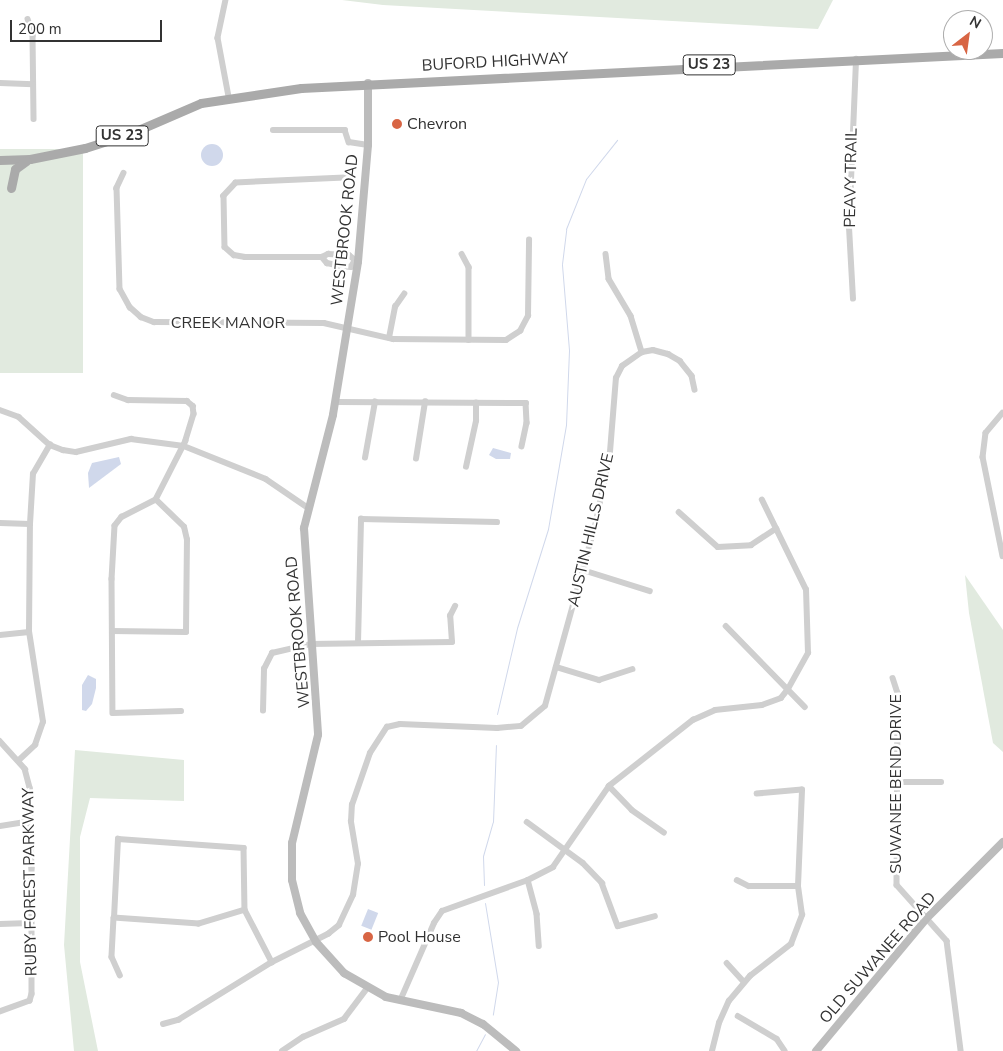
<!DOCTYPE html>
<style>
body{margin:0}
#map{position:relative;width:1003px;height:1051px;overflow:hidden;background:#fff;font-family:"Nunito Sans",sans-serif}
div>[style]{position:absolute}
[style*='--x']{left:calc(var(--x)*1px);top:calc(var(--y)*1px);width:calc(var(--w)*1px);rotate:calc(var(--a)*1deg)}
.green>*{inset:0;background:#e1eadf;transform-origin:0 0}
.water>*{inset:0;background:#d0d8eb;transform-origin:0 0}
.round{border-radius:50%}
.stream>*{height:1px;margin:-0.5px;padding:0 0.5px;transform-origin:0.5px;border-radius:0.5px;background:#d0d8eb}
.street>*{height:5.5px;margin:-2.75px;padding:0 2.75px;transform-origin:2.75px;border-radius:2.75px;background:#cfcfcf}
.secondary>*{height:8px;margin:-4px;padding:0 4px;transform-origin:4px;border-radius:4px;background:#bcbcbc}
.primary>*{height:9px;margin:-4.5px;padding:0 4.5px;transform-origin:4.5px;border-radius:4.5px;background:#aaa}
.dots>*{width:14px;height:14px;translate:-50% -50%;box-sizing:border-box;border:2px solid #fff;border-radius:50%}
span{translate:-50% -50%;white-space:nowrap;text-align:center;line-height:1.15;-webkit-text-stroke:5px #fff;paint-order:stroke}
.shield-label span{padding:1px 4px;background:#fff;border:1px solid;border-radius:4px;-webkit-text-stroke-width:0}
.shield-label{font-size:15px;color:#323232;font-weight:700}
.street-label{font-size:16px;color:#323232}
.poi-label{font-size:16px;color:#323232}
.left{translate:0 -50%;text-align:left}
.north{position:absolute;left:943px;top:10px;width:50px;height:50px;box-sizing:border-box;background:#fff;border:1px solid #adadad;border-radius:50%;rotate:30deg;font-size:14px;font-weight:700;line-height:20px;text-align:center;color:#323232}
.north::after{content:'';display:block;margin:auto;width:18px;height:22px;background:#d86544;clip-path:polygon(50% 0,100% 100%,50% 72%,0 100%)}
.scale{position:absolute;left:10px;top:20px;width:152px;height:22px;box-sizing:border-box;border:2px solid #323232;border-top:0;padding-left:6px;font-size:15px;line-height:18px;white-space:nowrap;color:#323232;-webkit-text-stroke:4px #fff;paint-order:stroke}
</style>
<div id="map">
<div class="green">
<div style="clip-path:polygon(342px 0,833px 0,818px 29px,383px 5px)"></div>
<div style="left:83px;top:149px;width:224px;height:83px;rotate:90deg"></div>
<div style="clip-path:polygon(965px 575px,1003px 630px,1003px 752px,993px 743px,969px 613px)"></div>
<div style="clip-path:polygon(75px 750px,184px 760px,184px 801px,90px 798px,80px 837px,80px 962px,98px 1051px,74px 1051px,64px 945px)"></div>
</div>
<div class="water">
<div class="round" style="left:201px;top:144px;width:22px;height:22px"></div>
<div style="clip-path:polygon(493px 448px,511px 453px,510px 459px,496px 459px,489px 455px)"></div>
<div style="clip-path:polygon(119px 457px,121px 464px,89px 488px,88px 473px,92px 463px)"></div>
<div style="clip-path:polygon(88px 675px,96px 679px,96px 688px,92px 704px,86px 711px,82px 710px,82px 685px)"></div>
<div style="left:368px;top:909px;width:11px;height:18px;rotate:22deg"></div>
</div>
<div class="stream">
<div style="--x:497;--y:714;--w:88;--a:-76.9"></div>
<div style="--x:517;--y:628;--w:104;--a:-72.6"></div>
<div style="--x:548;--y:529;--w:106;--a:-80.2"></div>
<div style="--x:566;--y:425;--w:75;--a:-87.7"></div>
<div style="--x:569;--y:350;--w:86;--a:-94.7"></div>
<div style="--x:562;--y:264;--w:35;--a:-83"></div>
<div style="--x:566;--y:229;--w:54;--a:-68.2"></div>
<div style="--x:586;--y:179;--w:50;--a:-51.5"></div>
<div style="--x:484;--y:885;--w:29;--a:-92"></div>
<div style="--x:483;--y:856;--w:35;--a:-74"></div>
<div style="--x:493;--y:822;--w:77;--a:-87.8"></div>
<div style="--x:485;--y:903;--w:80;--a:80.7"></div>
<div style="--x:498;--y:982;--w:33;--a:99"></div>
<div style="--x:476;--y:1051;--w:19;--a:-62"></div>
</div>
<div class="street">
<div style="--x:226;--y:0;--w:39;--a:102"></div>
<div style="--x:218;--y:38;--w:60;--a:79.4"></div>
<div style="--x:28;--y:19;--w:17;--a:73"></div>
<div style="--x:33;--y:35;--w:84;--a:89.3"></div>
<div style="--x:0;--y:83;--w:33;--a:2"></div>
<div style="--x:273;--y:130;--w:72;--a:0"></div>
<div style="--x:345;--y:130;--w:13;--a:72"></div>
<div style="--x:349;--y:142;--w:19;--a:9"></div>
<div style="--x:124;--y:173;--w:17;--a:115"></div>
<div style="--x:117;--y:188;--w:101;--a:88.3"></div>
<div style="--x:120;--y:289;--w:21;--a:61"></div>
<div style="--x:130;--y:307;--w:15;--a:42"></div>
<div style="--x:141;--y:317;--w:14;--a:21"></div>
<div style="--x:154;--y:322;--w:170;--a:0.3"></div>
<div style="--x:324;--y:323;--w:71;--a:13.1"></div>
<div style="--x:393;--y:339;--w:113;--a:0.5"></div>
<div style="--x:506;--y:340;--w:17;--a:-33"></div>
<div style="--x:520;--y:331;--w:17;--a:-62"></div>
<div style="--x:528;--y:316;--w:76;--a:-89.2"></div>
<div style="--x:345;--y:178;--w:109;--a:177.4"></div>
<div style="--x:236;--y:183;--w:18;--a:133"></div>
<div style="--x:224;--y:196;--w:51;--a:88.9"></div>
<div style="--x:225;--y:247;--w:12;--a:42"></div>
<div style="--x:234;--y:255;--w:11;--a:10"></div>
<div style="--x:245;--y:257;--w:77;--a:0"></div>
<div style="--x:322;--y:257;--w:7;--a:-27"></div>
<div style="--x:328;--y:254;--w:21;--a:3"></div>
<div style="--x:349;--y:255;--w:11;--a:38"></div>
<div style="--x:462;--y:254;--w:15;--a:62"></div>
<div style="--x:469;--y:267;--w:73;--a:90"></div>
<div style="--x:606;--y:254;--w:25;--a:83"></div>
<div style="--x:609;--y:279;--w:43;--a:59.3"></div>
<div style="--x:631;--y:316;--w:38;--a:73"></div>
<div style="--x:322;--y:257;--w:8;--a:50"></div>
<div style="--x:327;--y:263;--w:14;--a:12"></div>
<div style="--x:341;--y:266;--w:10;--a:6"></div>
<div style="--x:351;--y:267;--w:8;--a:-60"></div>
<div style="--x:853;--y:299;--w:71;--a:-93.2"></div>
<div style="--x:849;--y:228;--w:169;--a:-87.6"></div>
<div style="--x:389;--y:338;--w:32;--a:-79"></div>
<div style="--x:395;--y:307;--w:16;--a:-55"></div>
<div style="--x:114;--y:395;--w:15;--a:20"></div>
<div style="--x:128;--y:400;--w:59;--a:1"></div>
<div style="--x:187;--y:401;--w:8;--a:40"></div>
<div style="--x:193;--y:406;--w:8;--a:83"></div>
<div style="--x:194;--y:414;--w:28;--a:107"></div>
<div style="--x:186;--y:441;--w:66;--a:117"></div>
<div style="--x:156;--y:500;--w:38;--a:153"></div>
<div style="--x:122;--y:517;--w:11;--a:128"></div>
<div style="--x:115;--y:526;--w:53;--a:93.2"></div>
<div style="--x:112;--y:579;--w:134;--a:89.6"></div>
<div style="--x:113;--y:713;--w:68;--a:-1.7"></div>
<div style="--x:336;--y:402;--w:190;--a:0.3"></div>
<div style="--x:526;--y:403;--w:20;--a:87"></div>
<div style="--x:527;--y:423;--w:24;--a:102"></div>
<div style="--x:0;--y:410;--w:20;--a:20"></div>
<div style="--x:19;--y:417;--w:42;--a:42.1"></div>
<div style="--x:50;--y:445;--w:14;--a:21"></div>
<div style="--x:63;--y:450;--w:13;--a:9"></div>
<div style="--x:76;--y:452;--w:57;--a:-13.3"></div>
<div style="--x:131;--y:439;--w:53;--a:7.5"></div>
<div style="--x:184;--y:446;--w:88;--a:21.9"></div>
<div style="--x:266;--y:479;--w:50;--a:34.3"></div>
<div style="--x:1003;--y:413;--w:26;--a:130"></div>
<div style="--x:986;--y:433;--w:24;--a:97"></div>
<div style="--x:983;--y:457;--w:101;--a:78.6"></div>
<div style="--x:365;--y:458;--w:57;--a:-79.9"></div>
<div style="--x:416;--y:459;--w:58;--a:-81"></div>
<div style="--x:466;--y:467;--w:47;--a:-77.7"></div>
<div style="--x:476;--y:421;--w:18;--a:-90"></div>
<div style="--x:679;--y:512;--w:52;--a:41.9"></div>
<div style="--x:718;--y:547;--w:33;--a:-3"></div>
<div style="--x:751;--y:545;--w:30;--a:-33"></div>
<div style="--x:0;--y:523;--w:30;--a:2"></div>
<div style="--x:583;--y:570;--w:70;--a:17.4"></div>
<div style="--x:726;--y:626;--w:113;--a:45.7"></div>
<div style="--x:112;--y:631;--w:74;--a:0.8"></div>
<div style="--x:186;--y:632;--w:92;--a:-89.4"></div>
<div style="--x:187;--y:540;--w:13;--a:-103"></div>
<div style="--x:184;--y:527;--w:39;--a:-136"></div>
<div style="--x:0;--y:635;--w:29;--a:-6"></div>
<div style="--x:358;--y:643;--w:124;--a:-88.6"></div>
<div style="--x:361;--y:519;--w:136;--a:1.3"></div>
<div style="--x:556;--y:667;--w:45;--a:16.8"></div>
<div style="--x:599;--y:680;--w:35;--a:-18"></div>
<div style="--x:893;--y:678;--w:16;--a:72"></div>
<div style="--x:898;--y:693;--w:192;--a:90.3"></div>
<div style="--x:897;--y:885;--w:75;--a:48.2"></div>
<div style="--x:947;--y:941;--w:111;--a:82.7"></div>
<div style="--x:263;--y:711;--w:42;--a:-88.6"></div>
<div style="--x:264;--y:669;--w:18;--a:-63"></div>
<div style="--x:272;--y:653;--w:39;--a:-13"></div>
<div style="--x:310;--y:644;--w:142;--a:-0.8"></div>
<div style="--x:452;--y:642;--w:26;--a:-94"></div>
<div style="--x:450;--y:616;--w:11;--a:-63"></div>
<div style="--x:0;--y:741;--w:38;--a:48"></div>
<div style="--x:25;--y:769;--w:20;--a:75"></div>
<div style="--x:30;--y:788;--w:80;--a:88.6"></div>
<div style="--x:32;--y:868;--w:126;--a:90"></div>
<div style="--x:32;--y:994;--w:7;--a:106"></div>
<div style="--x:30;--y:1001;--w:32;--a:160"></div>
<div style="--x:19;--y:760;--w:22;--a:-43"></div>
<div style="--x:35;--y:745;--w:24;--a:-71"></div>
<div style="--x:43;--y:722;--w:91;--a:-98.8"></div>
<div style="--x:29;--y:632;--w:108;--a:-89.5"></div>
<div style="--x:30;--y:524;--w:50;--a:-86.6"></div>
<div style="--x:33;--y:474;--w:34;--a:-60"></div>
<div style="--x:898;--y:782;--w:43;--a:0"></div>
<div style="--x:609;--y:786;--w:33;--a:46"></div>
<div style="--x:632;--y:810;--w:39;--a:35"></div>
<div style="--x:527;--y:822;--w:69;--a:36.2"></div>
<div style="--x:583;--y:863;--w:28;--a:46"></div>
<div style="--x:602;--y:883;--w:46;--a:69.6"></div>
<div style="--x:618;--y:926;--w:38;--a:-15"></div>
<div style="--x:0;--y:826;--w:30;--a:-9"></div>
<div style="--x:528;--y:880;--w:35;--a:75"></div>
<div style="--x:537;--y:914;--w:32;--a:86"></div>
<div style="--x:737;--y:880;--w:13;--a:27"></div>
<div style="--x:749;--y:886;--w:49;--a:0"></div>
<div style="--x:245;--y:910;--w:48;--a:163.1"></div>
<div style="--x:199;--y:924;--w:85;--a:-176"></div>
<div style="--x:114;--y:918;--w:79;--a:-87.1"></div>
<div style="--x:118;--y:839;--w:126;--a:4.1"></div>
<div style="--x:244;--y:848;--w:62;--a:89.1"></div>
<div style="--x:245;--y:910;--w:59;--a:62.6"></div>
<div style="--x:272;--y:962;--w:63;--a:-26.6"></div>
<div style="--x:328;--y:934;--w:14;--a:-39"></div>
<div style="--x:339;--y:925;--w:33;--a:-65"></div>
<div style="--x:353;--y:895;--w:31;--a:-81"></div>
<div style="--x:358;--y:864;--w:43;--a:-99.5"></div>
<div style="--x:351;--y:822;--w:17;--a:-87"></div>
<div style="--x:352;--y:805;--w:55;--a:-70.9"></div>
<div style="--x:370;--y:753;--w:31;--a:-57"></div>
<div style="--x:387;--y:727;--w:13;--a:-13"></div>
<div style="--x:400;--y:724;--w:97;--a:2.4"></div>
<div style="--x:497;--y:728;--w:24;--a:-5"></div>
<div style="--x:521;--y:726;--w:31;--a:-40"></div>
<div style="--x:545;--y:706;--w:191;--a:-74.5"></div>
<div style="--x:596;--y:522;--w:71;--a:-78.7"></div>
<div style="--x:610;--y:452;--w:74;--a:-85.4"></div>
<div style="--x:616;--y:378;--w:13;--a:-63"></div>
<div style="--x:622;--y:366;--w:24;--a:-35"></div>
<div style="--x:642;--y:352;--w:11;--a:-10"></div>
<div style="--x:653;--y:350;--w:16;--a:15"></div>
<div style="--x:668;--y:354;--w:14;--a:30"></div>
<div style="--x:680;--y:361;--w:19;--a:51"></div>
<div style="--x:692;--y:376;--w:14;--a:78"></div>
<div style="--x:114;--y:918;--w:39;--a:93"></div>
<div style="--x:112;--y:957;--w:20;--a:66"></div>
<div style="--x:0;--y:924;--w:30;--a:-2"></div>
<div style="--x:727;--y:963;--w:25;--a:48"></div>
<div style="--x:400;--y:1001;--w:85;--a:-66.4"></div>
<div style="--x:434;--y:923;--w:14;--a:-56"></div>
<div style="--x:442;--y:911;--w:91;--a:-19.8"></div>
<div style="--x:528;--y:880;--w:28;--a:-27"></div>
<div style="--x:553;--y:867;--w:98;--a:-55.3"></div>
<div style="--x:609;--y:786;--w:107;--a:-38.2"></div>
<div style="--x:693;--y:720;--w:24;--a:-24"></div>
<div style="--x:715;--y:710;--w:47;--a:-6.1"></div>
<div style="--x:762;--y:705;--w:20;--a:-20"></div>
<div style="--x:781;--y:698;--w:11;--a:-52"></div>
<div style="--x:788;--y:689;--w:41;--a:-60.9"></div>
<div style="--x:808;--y:653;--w:63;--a:-91.8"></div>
<div style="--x:806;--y:590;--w:100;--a:-116.1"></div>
<div style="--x:738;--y:1016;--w:45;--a:30.5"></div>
<div style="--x:777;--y:1039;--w:14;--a:56"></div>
<div style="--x:163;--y:1024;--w:16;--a:-15"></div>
<div style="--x:178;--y:1020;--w:110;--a:-31.7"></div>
<div style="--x:282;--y:1051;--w:25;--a:-34"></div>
<div style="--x:303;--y:1037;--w:45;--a:-23.7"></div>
<div style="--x:344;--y:1019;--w:38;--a:-53"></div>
<div style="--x:712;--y:1051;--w:29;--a:-76"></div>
<div style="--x:719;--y:1023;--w:24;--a:-66"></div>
<div style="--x:729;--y:1001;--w:33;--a:-50"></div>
<div style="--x:750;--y:976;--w:52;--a:-38"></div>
<div style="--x:791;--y:944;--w:31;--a:-69"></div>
<div style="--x:802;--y:915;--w:29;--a:-98"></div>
<div style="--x:798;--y:886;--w:96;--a:-87.6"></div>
<div style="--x:802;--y:790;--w:45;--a:174.9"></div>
</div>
<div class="secondary">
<div style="--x:368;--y:83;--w:62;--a:90"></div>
<div style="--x:368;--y:145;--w:117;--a:94.9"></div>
<div style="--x:358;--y:262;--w:155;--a:99.3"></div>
<div style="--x:333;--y:415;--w:117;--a:104.4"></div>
<div style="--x:304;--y:528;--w:207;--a:86.1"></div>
<div style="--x:318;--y:735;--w:111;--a:103.5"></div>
<div style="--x:292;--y:843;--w:37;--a:90"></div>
<div style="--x:292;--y:880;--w:34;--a:76"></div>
<div style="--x:300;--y:913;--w:33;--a:61"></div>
<div style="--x:316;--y:942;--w:42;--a:47.9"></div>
<div style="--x:344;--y:973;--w:48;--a:29.7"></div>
<div style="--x:386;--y:997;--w:77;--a:12"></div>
<div style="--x:461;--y:1013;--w:25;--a:27"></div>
<div style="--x:483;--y:1024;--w:43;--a:39.3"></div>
<div style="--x:816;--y:1051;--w:172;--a:-50.2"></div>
<div style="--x:926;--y:919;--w:109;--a:-45"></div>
</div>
<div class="primary">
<div style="--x:0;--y:160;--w:30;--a:-2"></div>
<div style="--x:30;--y:159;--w:56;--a:-11.3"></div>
<div style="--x:85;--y:148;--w:46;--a:-17.7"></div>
<div style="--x:129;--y:134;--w:78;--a:-23.3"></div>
<div style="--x:201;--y:103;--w:101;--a:-8.5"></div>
<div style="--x:301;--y:88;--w:703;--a:-2.85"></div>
<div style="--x:11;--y:188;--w:19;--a:-78"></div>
<div style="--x:15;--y:169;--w:14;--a:-36"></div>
</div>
<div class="dots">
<div style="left:397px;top:124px;background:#d86544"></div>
<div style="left:368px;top:937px;background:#d86544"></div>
</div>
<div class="shield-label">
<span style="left:709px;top:65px">US 23</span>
<span style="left:122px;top:136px">US 23</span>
</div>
<div class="street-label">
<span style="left:495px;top:62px;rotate:-3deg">BUFORD HIGHWAY</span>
<span style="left:851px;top:178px;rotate:-89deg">PEAVY TRAIL</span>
<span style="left:345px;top:230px;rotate:-84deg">WESTBROOK ROAD</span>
<span style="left:228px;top:323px">CREEK MANOR</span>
<span style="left:591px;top:530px;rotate:-77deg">AUSTIN HILLS DRIVE</span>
<span style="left:298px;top:632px;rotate:-95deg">WESTBROOK ROAD</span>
<span style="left:896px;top:784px;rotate:-90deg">SUWANEE BEND DRIVE</span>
<span style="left:30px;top:882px;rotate:-91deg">RUBY FOREST PARKWAY</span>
<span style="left:878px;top:958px;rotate:-49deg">OLD SUWANEE ROAD</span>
</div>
<div class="poi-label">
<span class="left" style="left:407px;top:124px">Chevron</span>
<span class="left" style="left:378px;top:937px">Pool House</span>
</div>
<div class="north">N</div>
<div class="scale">200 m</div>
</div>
